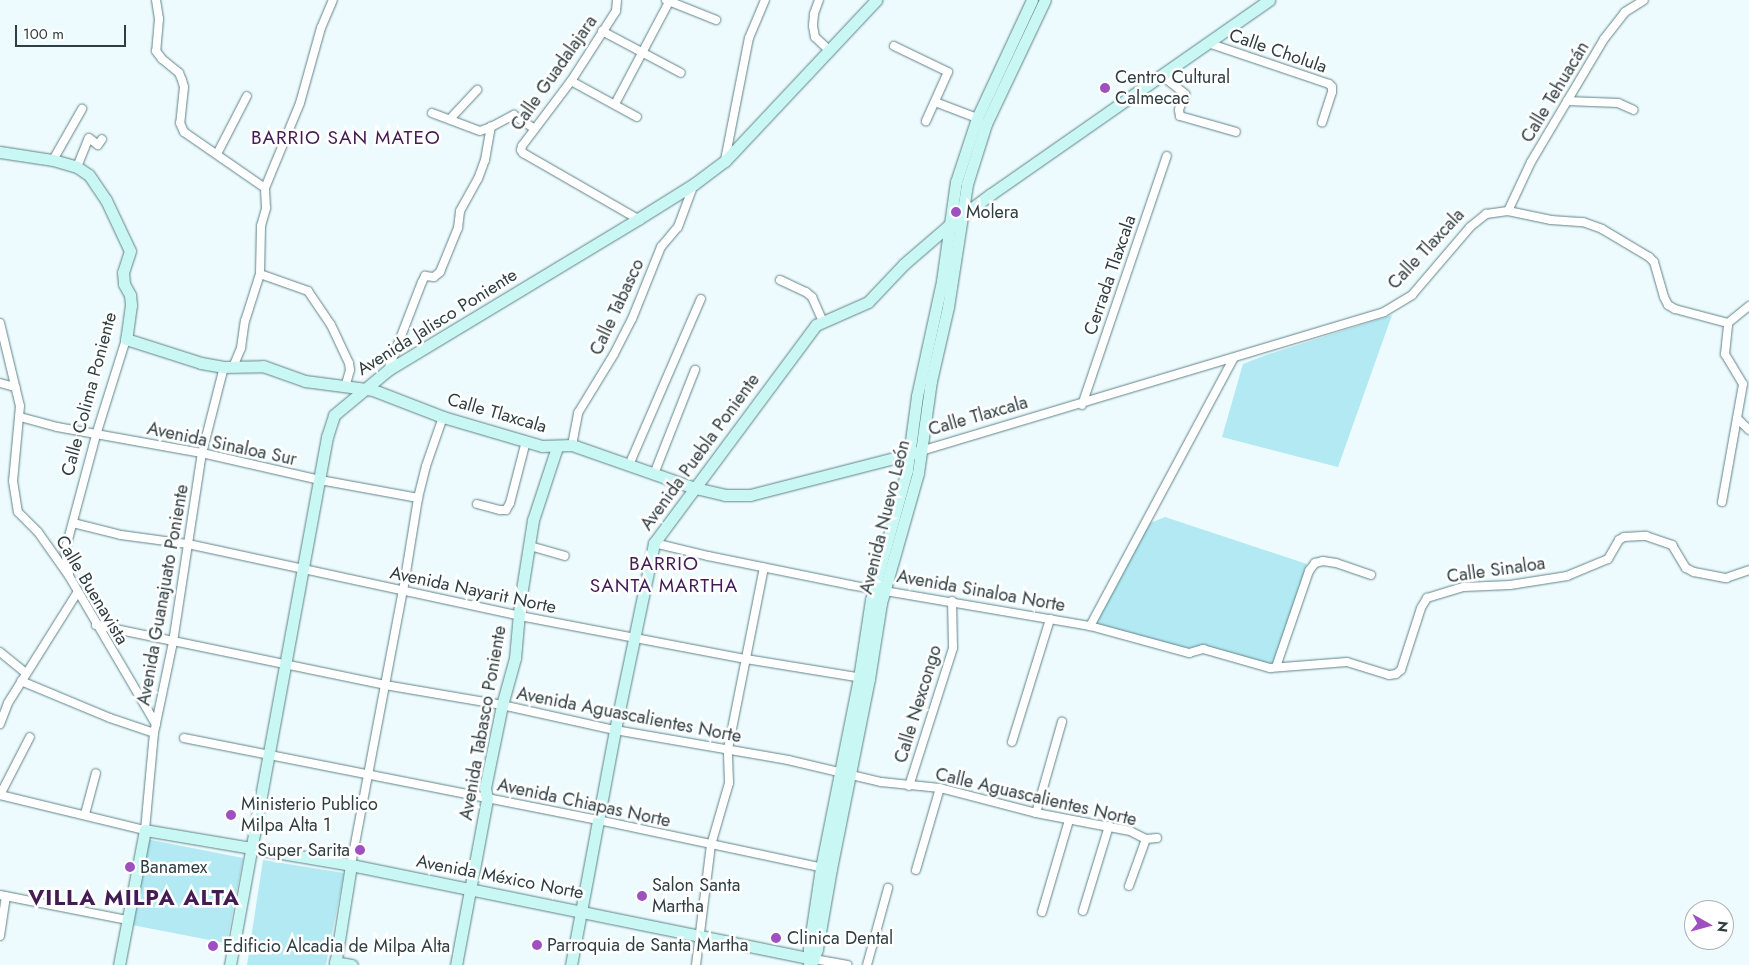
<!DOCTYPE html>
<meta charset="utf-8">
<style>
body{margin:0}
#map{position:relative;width:1749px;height:965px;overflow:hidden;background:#edfbfe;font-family:Jost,sans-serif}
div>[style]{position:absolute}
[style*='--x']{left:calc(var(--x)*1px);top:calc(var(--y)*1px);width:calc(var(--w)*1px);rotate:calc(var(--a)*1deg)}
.green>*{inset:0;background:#b2e9f2;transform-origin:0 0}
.roads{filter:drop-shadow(0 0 1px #618389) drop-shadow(0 0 1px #618389)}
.street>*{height:8px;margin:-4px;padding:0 4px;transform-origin:4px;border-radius:4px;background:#fff}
.secondary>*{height:11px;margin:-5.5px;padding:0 5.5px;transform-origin:5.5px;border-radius:5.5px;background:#c8f7f4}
.dots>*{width:14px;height:14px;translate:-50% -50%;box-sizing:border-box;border:2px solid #fff;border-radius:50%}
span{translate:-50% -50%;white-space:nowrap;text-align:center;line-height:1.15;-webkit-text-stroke:5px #fff;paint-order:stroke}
.street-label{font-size:18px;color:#2f3e41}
.poi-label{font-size:18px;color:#2f3e41}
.left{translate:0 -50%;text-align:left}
.right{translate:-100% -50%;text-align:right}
.neighbourhood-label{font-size:19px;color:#421c52;letter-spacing:1px}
.district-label{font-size:22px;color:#421c52;font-weight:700;letter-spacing:1px}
.north{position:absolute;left:1684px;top:900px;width:50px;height:50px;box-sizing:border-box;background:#fff;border:1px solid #acb2b3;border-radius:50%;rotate:97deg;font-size:14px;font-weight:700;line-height:20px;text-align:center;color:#2f3e41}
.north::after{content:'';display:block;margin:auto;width:18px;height:22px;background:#9f50c0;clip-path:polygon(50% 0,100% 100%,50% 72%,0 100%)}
.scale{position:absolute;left:15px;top:25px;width:111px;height:22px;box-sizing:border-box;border:2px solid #2f3e41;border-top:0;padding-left:6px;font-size:15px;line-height:18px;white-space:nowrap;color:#2f3e41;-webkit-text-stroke:4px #fff;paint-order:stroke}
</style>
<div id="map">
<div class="green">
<div style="clip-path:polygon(1392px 315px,1338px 467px,1222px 437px,1243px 364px,1266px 355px)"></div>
<div style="clip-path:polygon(1165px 517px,1307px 564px,1273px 666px,1203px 647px,1188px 651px,1095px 623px,1148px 524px)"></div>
<div style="left:146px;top:839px;width:99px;height:87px;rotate:11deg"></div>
<div style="clip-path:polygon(263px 860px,344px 873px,326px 965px,247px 965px)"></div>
</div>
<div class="roads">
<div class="street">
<div style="--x:156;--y:0;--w:19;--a:81"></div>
<div style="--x:159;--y:19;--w:32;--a:95"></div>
<div style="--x:156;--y:51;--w:10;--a:53"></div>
<div style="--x:162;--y:59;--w:22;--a:39"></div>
<div style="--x:179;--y:73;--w:8;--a:67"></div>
<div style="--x:182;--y:80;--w:7;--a:74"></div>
<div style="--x:184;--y:87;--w:36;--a:96"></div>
<div style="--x:180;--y:123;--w:10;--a:66"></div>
<div style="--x:184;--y:132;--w:98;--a:34.7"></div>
<div style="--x:617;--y:0;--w:11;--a:95"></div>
<div style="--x:616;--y:11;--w:83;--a:122.7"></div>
<div style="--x:571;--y:81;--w:81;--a:127"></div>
<div style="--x:522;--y:146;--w:4;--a:104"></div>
<div style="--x:521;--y:150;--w:4;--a:56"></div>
<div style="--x:523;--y:153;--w:133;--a:29.9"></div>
<div style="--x:666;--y:0;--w:54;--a:21.8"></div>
<div style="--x:819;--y:0;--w:15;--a:110"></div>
<div style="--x:814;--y:14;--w:12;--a:95"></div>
<div style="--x:813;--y:26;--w:11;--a:80"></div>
<div style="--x:815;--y:37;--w:19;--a:43"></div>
<div style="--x:602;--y:31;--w:89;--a:28"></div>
<div style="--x:1208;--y:43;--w:128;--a:18.7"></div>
<div style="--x:1329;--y:84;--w:4;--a:45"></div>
<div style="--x:1332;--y:87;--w:5;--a:90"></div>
<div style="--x:1332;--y:92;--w:32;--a:108"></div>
<div style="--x:894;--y:46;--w:60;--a:25.7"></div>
<div style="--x:948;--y:72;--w:54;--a:114.2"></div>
<div style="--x:1161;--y:75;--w:31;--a:38"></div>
<div style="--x:1185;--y:94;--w:17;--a:111"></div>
<div style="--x:1179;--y:110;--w:6;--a:81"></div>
<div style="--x:1180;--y:116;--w:58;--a:15.9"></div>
<div style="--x:571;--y:81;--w:75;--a:28.6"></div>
<div style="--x:1567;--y:101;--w:51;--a:2.2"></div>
<div style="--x:1618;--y:103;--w:17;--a:24"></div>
<div style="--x:935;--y:102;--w:45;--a:20.9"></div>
<div style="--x:615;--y:104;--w:118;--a:-62.1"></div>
<div style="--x:432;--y:113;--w:51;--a:20.6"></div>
<div style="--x:480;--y:131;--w:12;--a:-20"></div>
<div style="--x:450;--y:119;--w:40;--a:-47"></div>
<div style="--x:217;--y:154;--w:65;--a:-62.7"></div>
<div style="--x:53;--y:160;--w:59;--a:-60.4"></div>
<div style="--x:725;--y:160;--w:124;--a:-78.9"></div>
<div style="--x:749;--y:38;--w:41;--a:-67.2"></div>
<div style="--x:77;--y:167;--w:31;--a:-68"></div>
<div style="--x:89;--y:138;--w:11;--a:38"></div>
<div style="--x:98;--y:145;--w:7;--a:-56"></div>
<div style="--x:1508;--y:211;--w:54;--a:-64.9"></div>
<div style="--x:1531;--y:162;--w:143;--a:-59.3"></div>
<div style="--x:1604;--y:39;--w:34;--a:-52"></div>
<div style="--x:1625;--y:12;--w:22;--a:-32"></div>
<div style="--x:260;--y:274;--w:51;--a:19.5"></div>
<div style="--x:308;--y:291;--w:41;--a:55.9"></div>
<div style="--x:331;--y:325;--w:42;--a:64.7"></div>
<div style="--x:349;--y:363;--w:7;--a:82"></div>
<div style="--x:350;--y:370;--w:18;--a:106"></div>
<div style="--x:780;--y:280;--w:29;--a:25"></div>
<div style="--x:806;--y:292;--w:8;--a:40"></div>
<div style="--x:812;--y:297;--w:27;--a:66"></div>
<div style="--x:0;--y:323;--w:85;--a:76.5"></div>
<div style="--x:20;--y:406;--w:75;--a:95.3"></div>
<div style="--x:13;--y:481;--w:31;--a:81"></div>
<div style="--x:18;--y:512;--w:28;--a:45"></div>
<div style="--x:38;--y:532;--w:54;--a:54.8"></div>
<div style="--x:69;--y:576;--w:172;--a:59.6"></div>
<div style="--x:233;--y:367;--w:21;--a:-67"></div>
<div style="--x:241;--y:348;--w:27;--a:-82"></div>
<div style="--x:245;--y:321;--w:49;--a:-72.3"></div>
<div style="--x:260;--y:274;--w:48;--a:-88.8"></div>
<div style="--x:261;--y:226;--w:19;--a:-74"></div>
<div style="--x:266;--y:208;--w:20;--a:-93"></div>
<div style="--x:265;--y:188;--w:92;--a:-67.6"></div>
<div style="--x:300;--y:103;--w:78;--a:-74.4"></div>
<div style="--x:321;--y:28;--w:30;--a:-67"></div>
<div style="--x:388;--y:370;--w:94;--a:-68.9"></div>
<div style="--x:422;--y:282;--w:7;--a:-63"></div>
<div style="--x:425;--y:276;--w:9;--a:6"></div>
<div style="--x:434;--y:277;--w:8;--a:-40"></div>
<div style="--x:440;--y:272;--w:48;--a:-67.8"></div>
<div style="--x:458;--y:228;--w:17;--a:-83"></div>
<div style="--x:460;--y:211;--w:37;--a:-61"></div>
<div style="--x:478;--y:179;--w:20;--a:-70"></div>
<div style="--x:485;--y:160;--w:34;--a:-80"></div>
<div style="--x:491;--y:127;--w:26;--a:-28"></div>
<div style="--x:514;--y:115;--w:25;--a:34"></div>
<div style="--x:0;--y:383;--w:16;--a:15"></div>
<div style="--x:1082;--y:405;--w:263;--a:-71.2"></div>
<div style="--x:20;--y:417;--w:38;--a:15"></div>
<div style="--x:57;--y:427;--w:147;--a:10.2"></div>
<div style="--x:202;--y:453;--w:121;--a:12.9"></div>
<div style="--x:320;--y:480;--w:100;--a:10.4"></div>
<div style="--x:1737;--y:418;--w:17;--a:45"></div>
<div style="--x:572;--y:445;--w:33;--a:-79"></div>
<div style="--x:578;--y:413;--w:69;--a:-58.6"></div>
<div style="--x:614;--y:354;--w:39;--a:-63"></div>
<div style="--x:632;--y:319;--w:78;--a:-68.1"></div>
<div style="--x:661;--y:247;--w:26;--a:-50"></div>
<div style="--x:678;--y:227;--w:46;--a:-69.6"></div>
<div style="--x:921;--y:451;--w:483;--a:-16.7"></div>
<div style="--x:1384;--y:312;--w:33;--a:-31"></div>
<div style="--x:1412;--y:295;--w:89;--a:-49.5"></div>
<div style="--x:1470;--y:227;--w:21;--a:-39"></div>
<div style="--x:1486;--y:214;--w:22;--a:-8"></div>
<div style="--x:1508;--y:211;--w:44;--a:11.8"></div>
<div style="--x:1551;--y:220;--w:32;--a:4"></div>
<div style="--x:1583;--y:222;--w:20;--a:20"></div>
<div style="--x:1602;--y:229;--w:55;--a:30.8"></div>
<div style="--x:1649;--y:257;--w:7;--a:45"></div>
<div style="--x:1654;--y:262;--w:36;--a:74"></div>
<div style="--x:1664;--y:297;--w:9;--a:63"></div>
<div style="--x:1668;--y:305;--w:8;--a:30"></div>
<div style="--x:1675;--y:309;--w:55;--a:14.8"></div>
<div style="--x:1728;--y:323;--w:27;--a:-39"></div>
<div style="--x:629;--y:465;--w:181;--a:-66.6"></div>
<div style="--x:654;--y:474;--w:112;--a:-68.5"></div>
<div style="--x:1722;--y:502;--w:120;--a:-79.9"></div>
<div style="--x:1743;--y:384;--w:35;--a:-121"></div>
<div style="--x:1725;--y:354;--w:31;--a:-84"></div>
<div style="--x:477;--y:504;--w:24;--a:15"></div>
<div style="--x:500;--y:510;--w:6;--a:0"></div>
<div style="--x:506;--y:510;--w:8;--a:-60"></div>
<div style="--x:510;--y:503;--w:64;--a:-75.5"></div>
<div style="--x:73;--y:523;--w:49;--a:14"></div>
<div style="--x:121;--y:535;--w:68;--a:7.7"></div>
<div style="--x:188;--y:544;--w:340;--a:12.2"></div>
<div style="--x:520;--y:616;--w:230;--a:10.8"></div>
<div style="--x:746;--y:659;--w:118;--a:9.3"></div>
<div style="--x:654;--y:543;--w:56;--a:13.5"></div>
<div style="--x:708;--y:556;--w:145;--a:11.5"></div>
<div style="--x:850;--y:585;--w:243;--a:9.7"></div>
<div style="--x:1090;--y:626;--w:103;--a:15.3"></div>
<div style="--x:1189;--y:653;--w:15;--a:-16"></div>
<div style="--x:1203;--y:649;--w:70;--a:15.8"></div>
<div style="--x:1270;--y:668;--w:77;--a:-4.5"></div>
<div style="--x:1347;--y:662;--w:44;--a:17.2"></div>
<div style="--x:1389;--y:675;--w:7;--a:-8"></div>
<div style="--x:1396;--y:674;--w:6;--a:-39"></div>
<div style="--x:1401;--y:670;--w:65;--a:-72.1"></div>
<div style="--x:1421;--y:608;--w:12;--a:-59"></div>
<div style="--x:1427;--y:598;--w:39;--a:-17"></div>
<div style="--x:1464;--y:587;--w:46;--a:-2.5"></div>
<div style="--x:1510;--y:585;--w:58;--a:-9"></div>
<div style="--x:1567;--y:576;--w:44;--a:-22.5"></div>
<div style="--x:1608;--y:559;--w:22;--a:-60"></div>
<div style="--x:1619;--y:540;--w:6;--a:-31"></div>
<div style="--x:1624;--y:537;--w:22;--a:-3"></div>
<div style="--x:1646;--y:536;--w:28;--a:19"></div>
<div style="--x:1672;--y:545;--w:27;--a:59"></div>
<div style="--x:1686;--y:568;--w:9;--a:27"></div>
<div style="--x:1694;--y:572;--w:33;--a:11"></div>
<div style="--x:1726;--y:578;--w:24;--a:-19"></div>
<div style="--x:530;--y:546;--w:36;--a:16"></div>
<div style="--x:69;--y:574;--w:23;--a:-100"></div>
<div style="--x:65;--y:551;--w:120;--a:-75"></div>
<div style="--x:96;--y:435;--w:101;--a:-72.6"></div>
<div style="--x:96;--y:625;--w:295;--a:11.7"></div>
<div style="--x:385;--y:685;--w:119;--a:9.7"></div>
<div style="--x:502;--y:705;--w:116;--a:12.5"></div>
<div style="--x:615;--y:730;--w:176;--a:9.8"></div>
<div style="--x:788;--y:760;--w:96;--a:13.3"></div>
<div style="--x:881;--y:782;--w:59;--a:5.8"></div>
<div style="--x:940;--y:788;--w:99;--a:14.6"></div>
<div style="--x:1036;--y:813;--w:96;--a:10.8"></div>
<div style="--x:1130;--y:831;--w:18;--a:27"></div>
<div style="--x:1146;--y:839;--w:11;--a:-5"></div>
<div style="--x:1090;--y:626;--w:303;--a:-61.8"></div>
<div style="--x:0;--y:652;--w:33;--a:39"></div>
<div style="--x:1276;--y:667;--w:102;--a:-71"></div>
<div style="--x:1309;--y:571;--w:10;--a:-53"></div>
<div style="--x:1315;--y:563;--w:8;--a:-14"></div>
<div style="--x:1323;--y:561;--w:13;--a:9"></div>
<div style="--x:1336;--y:563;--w:37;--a:19"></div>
<div style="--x:21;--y:681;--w:96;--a:22.6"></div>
<div style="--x:110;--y:718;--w:46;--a:18.8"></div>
<div style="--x:0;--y:724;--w:22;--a:-69"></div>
<div style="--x:8;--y:703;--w:130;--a:-57.9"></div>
<div style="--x:184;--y:738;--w:422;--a:11.2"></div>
<div style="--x:598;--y:820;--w:231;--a:12"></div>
<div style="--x:1012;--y:742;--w:129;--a:-72.8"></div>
<div style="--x:909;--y:786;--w:145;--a:-72.3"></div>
<div style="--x:953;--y:648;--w:47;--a:-91.2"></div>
<div style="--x:0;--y:795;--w:149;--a:13.6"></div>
<div style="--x:145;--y:830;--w:97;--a:-84.7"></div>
<div style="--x:154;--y:733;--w:93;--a:-78.2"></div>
<div style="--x:173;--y:642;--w:191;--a:-81.3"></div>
<div style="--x:202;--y:453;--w:89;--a:-75.7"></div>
<div style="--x:0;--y:795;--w:65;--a:-62.7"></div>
<div style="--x:1036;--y:813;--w:95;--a:-74.1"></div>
<div style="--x:85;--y:814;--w:42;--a:-75"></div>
<div style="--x:351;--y:865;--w:279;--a:-79.3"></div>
<div style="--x:403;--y:591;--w:94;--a:-80.8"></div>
<div style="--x:418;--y:498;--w:33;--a:-76"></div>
<div style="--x:426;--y:466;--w:52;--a:-70.9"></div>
<div style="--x:916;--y:870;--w:85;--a:-73.7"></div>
<div style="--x:1129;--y:886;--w:50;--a:-70.1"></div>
<div style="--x:0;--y:895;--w:129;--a:11.1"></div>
<div style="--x:1083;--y:911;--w:89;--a:-73"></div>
<div style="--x:1042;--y:912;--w:96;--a:-73.6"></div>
<div style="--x:0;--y:936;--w:40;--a:-81.5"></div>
<div style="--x:814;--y:959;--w:34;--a:10"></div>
<div style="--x:696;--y:965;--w:121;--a:-82.9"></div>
<div style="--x:711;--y:845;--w:65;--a:-73.8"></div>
<div style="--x:729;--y:783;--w:34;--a:-92"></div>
<div style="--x:728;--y:749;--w:185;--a:-78.8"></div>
<div style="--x:867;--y:965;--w:80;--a:-74.7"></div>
</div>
<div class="secondary">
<div style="--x:0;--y:152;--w:54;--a:8.6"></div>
<div style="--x:53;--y:160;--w:25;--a:16"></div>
<div style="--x:77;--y:167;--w:14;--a:34"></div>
<div style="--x:89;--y:175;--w:30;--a:56"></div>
<div style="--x:106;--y:200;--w:56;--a:64.8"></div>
<div style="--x:130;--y:251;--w:22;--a:108"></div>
<div style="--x:123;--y:272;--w:12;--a:85"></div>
<div style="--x:124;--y:284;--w:13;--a:61"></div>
<div style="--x:130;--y:295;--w:10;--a:84"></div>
<div style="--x:131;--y:305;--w:34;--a:98"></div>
<div style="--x:126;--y:339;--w:79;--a:17.7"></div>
<div style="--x:201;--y:363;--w:23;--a:10"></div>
<div style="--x:224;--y:367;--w:39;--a:-1"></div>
<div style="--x:263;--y:366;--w:45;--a:19.7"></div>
<div style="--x:305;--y:381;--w:69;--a:7.5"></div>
<div style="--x:373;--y:390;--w:75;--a:21.1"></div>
<div style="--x:443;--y:417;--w:103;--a:16.3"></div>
<div style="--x:542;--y:446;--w:30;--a:-2"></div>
<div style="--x:572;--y:445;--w:130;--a:19.3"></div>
<div style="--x:695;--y:488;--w:31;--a:13"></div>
<div style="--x:725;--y:495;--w:25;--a:0"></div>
<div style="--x:750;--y:495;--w:177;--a:-14.4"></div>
<div style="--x:335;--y:962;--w:17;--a:10"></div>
<div style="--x:119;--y:965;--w:137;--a:-79.1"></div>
<div style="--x:145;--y:830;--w:209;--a:9.6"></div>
<div style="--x:351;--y:865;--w:472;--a:11.5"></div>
<div style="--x:230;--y:965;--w:537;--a:-79.59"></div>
<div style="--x:327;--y:437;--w:23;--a:-72"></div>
<div style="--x:334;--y:415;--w:70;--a:-39.8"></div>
<div style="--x:388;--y:370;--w:292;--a:-31.1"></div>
<div style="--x:638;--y:219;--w:66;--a:-32"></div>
<div style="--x:694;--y:184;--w:39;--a:-37"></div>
<div style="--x:725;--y:161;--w:221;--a:-46.8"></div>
<div style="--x:335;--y:965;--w:101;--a:-80.9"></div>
<div style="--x:456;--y:965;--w:169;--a:-79.4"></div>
<div style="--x:487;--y:799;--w:11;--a:-100"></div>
<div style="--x:485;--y:788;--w:85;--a:-78.4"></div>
<div style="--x:502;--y:705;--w:49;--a:-74.5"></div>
<div style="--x:515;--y:658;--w:56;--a:-84.9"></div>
<div style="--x:520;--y:602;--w:83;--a:-81"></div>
<div style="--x:533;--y:520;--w:77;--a:-71.8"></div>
<div style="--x:571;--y:965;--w:239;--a:-79.4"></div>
<div style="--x:615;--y:730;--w:191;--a:-78.2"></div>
<div style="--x:654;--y:543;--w:272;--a:-53.4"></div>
<div style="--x:816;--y:325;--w:57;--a:-23.9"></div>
<div style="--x:868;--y:302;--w:52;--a:-46.5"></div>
<div style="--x:904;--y:264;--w:58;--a:-40.8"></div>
<div style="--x:948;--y:226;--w:54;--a:-36.7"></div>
<div style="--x:991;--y:194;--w:339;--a:-34.9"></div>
<div style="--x:809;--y:965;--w:17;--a:-90"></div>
<div style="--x:809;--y:948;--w:81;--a:-81.5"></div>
<div style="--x:821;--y:868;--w:194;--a:-78.7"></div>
<div style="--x:859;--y:678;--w:79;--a:-81.3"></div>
<div style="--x:871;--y:600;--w:135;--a:-74.5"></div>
<div style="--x:907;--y:470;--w:75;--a:-82.3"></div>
<div style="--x:917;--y:396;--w:118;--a:-77.7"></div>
<div style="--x:942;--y:281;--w:100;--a:-82"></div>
<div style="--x:956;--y:182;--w:67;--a:-71.8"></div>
<div style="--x:977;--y:118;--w:130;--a:-65"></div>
<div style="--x:811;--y:965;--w:17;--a:-69"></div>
<div style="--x:817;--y:949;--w:81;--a:-80.1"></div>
<div style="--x:831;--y:869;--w:194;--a:-78.7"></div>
<div style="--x:869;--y:679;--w:77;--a:-81"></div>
<div style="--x:881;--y:603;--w:135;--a:-74.1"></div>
<div style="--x:918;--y:473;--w:93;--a:-82"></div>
<div style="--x:931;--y:381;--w:76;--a:-77.1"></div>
<div style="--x:948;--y:307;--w:124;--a:-81.2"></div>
<div style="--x:967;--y:184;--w:63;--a:-72.4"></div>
<div style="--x:986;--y:124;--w:137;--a:-64.6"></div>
</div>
</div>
<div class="dots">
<div style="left:1105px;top:88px;background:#9f50c0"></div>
<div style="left:956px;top:212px;background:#9f50c0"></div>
<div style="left:231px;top:815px;background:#9f50c0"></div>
<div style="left:360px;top:850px;background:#9f50c0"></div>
<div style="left:130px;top:867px;background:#9f50c0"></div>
<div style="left:642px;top:896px;background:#9f50c0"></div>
<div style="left:776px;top:938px;background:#9f50c0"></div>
<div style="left:537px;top:945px;background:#9f50c0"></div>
<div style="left:213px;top:946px;background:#9f50c0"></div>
</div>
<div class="street-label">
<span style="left:1278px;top:51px;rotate:19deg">Calle Cholula</span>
<span style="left:554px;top:73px;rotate:-55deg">Calle Guadalajara</span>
<span style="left:1555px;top:92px;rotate:-59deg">Calle Tehuacán</span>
<span style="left:1426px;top:249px;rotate:-47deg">Calle Tlaxcala</span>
<span style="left:1110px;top:275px;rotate:-71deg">Cerrada Tlaxcala</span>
<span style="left:617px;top:307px;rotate:-65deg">Calle Tabasco</span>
<span style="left:437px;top:322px;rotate:-32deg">Avenida Jalisco Poniente</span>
<span style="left:89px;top:394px;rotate:-75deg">Calle Colima Poniente</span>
<span style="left:497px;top:413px;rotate:16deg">Calle Tlaxcala</span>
<span style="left:978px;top:416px;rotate:-16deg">Calle Tlaxcala</span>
<span style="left:222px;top:444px;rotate:12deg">Avenida Sinaloa Sur</span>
<span style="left:700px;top:452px;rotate:-54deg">Avenida Puebla Poniente</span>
<span style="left:885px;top:517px;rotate:-76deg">Avenida Nuevo León</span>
<span style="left:1496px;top:570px;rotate:-8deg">Calle Sinaloa</span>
<span style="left:92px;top:590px;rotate:59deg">Calle Buenavista</span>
<span style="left:473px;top:590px;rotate:12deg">Avenida Nayarit Norte</span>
<span style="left:981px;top:591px;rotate:10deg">Avenida Sinaloa Norte</span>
<span style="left:163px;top:595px;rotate:-80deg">Avenida Guanajuato Poniente</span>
<span style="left:918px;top:704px;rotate:-73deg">Calle Nexcongo</span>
<span style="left:629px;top:715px;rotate:11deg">Avenida Aguascalientes Norte</span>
<span style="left:483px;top:723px;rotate:-80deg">Avenida Tabasco Poniente</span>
<span style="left:1036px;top:797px;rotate:13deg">Calle Aguascalientes Norte</span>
<span style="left:584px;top:803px;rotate:12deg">Avenida Chiapas Norte</span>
<span style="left:500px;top:877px;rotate:11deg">Avenida México Norte</span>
</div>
<div class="poi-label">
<span class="left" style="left:1115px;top:88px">Centro Cultural<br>Calmecac</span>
<span class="left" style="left:966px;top:212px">Molera</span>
<span class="left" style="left:241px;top:815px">Ministerio Publico<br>Milpa Alta 1</span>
<span class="right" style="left:350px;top:850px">Super Sarita</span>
<span class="left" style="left:140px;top:867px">Banamex</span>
<span class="left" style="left:652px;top:896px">Salon Santa<br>Martha</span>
<span class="left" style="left:787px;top:938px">Clinica Dental</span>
<span class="left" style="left:547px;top:945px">Parroquia de Santa Martha</span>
<span class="left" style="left:223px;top:946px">Edificio Alcadia de Milpa Alta</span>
</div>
<div class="neighbourhood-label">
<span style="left:346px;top:138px">BARRIO SAN MATEO</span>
<span style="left:664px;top:575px">BARRIO<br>SANTA MARTHA</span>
</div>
<div class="district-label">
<span style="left:134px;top:898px">VILLA MILPA ALTA</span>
</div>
<div class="north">N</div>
<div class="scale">100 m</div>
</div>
